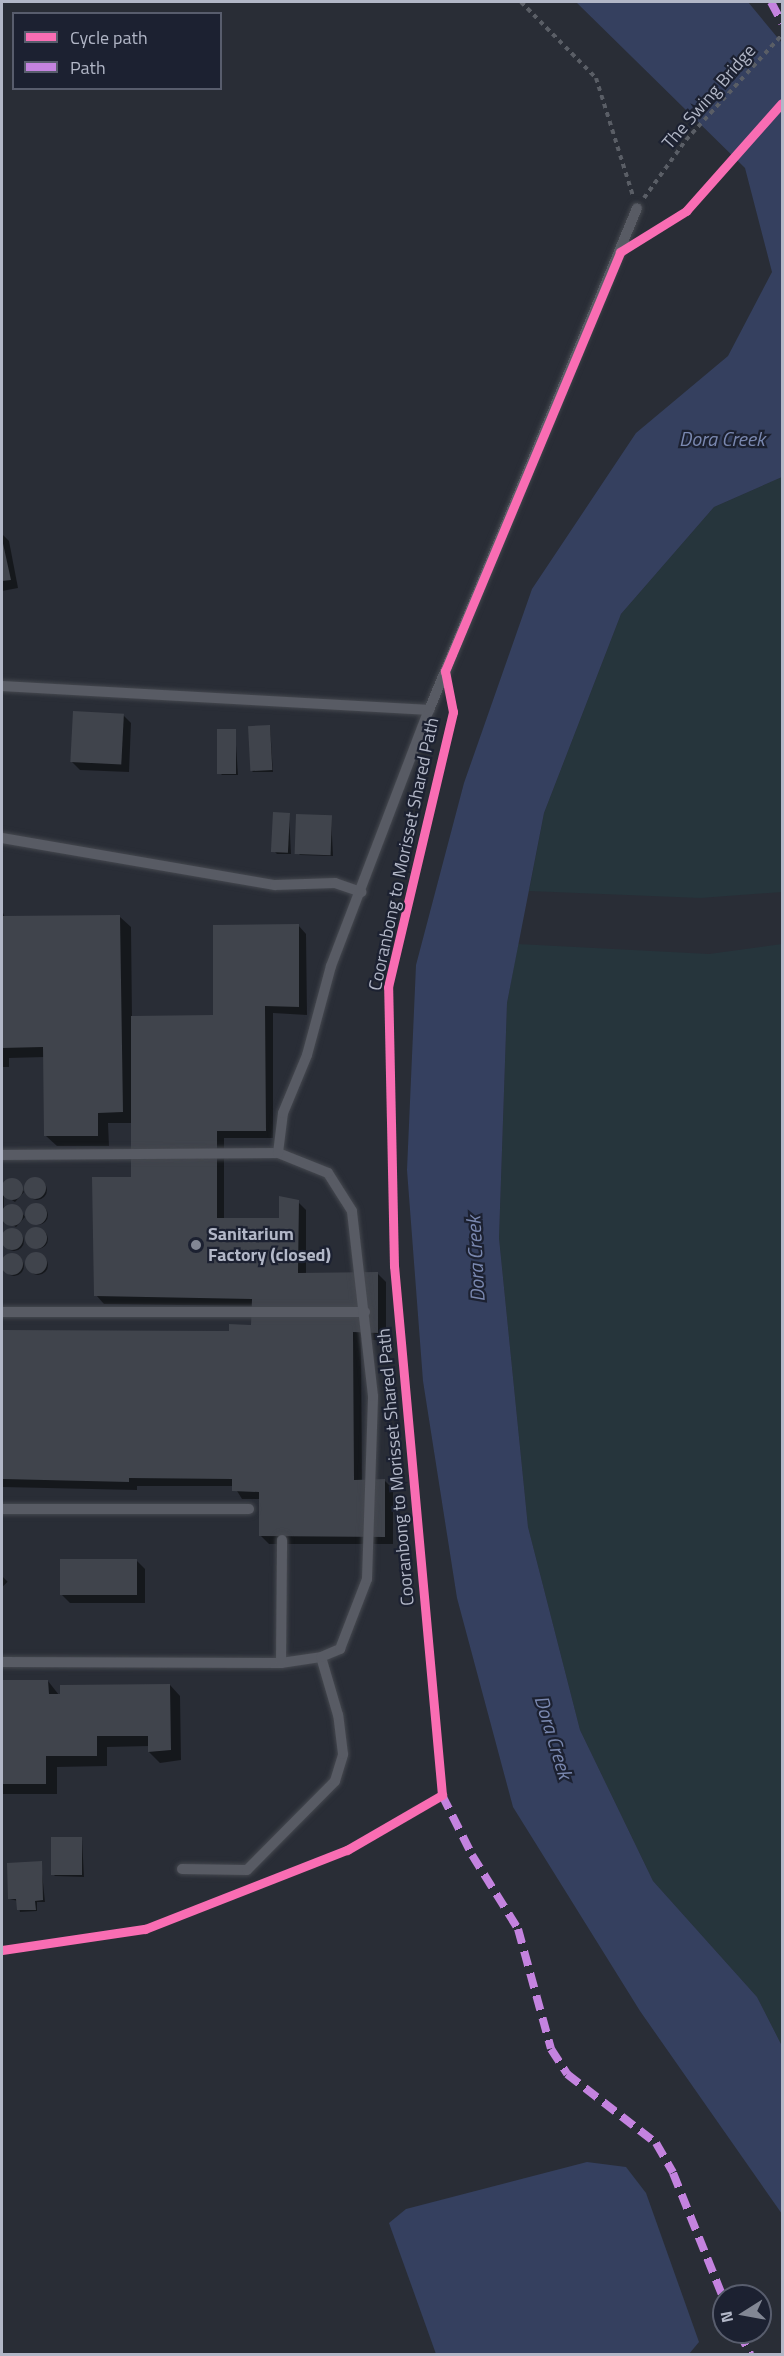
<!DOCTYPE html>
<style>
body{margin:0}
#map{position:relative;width:784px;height:2356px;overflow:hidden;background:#292d36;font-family:"Titillium Web",sans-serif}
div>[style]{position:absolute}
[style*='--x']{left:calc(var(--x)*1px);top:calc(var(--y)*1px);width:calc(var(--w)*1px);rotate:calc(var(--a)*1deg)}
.green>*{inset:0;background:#26353c}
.water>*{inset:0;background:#35405f}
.shadow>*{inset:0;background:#0007;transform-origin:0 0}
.round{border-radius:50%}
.building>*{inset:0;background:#40444c;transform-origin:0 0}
.path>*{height:4px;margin-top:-2px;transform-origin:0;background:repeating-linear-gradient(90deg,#5a5e66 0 4.5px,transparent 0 9px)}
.roads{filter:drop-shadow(0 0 2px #45484f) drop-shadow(0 0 2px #45484f)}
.service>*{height:10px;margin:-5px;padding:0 5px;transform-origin:5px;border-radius:5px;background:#585b64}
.quiet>*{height:8px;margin-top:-4px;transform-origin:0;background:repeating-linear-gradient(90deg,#c483df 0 15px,transparent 0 23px)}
.cycleway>*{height:9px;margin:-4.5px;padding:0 4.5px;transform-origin:4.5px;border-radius:4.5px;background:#f96db3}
.dots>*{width:16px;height:16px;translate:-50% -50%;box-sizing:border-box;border:3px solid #1c2131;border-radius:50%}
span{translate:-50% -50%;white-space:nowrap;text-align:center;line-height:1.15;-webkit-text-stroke:4.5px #1c2131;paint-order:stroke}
.street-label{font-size:18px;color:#b2b7c7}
.poi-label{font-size:18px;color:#b2b7c7;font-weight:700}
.left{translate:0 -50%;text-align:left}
.water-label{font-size:20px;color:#7a88b0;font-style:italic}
.frame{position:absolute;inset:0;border:3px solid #b2b7c7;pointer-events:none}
.legend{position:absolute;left:12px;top:12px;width:210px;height:78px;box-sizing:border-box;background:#1c2131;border:2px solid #585d6d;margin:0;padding:8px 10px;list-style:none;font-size:18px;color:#b2b7c7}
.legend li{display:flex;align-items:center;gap:12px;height:30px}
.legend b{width:30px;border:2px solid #585d6d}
.north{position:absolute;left:712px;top:2284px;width:60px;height:60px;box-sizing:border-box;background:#1c2131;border:2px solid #585d6d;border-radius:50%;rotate:259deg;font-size:16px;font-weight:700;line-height:24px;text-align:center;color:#b2b7c7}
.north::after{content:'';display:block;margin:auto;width:21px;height:27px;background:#828794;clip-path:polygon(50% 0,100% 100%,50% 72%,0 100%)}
</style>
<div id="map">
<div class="green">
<div style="clip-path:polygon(782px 477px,782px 892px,700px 898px,529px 891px,544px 813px,621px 614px,714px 507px)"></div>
<div style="clip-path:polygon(518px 944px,709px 954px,782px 944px,782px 2046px,757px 1997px,653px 1881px,580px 1730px,528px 1527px,499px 1238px,507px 1003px)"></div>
</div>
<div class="water">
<div style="clip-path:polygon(576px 2px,748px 2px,782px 43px,782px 477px,714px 507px,621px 614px,544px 813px,507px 1003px,499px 1238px,528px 1527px,580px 1730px,653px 1881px,757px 1997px,782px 2046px,782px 2214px,640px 2011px,513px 1807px,457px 1598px,423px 1381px,407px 1170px,416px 965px,464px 783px,532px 589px,636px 433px,728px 356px,772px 272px,745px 168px)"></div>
<div style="clip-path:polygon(587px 2162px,626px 2167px,646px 2193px,699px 2342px,689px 2354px,436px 2354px,389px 2223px,406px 2209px)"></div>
</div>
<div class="shadow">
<div style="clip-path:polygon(2px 534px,9px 541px,18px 588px,2px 591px)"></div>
<div style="clip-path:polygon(123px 715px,131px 723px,129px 772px,80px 770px,72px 762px)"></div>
<div style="clip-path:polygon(270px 726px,273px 772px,253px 772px,251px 770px)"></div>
<div style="clip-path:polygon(235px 730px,238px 775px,222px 775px,220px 773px)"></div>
<div style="clip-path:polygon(289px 814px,291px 854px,277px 854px,275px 852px)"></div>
<div style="clip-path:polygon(331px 816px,333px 856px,300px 855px,298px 853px)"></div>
<div style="clip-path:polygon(2px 910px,5px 918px,120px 917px,131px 927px,132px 1018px,214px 1016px,298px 925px,306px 934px,307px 1015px,273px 1013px,273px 1138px,224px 1138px,224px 1219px,281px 1219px,298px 1202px,306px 1210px,306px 1274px,378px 1274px,386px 1282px,386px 1341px,361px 1339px,362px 1481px,385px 1481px,393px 1489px,393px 1544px,269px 1544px,261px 1536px,261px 1499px,242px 1499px,234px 1486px,137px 1486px,137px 1490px,2px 1487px,2px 1332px,231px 1332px,253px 1326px,253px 1306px,104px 1304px,96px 1295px,133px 1178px,133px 1123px,108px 1123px,109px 1146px,57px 1146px,46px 1136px,45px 1057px,9px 1058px,9px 1067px,2px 1067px)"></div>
<div style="clip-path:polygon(2px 1176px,4px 1187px,11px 1180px,17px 1181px,24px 1192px,15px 1202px,4px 1195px,4px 1213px,11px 1205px,17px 1206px,25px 1217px,16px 1227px,4px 1220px,4px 1232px)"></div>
<div class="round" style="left:27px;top:1180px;width:20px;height:20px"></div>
<div class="round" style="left:28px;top:1205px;width:20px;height:20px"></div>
<div class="round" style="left:28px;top:1229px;width:20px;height:20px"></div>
<div class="round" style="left:4px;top:1231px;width:20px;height:20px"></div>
<div class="round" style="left:28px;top:1255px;width:20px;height:20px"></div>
<div class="round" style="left:4px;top:1256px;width:20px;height:20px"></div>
<div style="clip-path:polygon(137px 1561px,145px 1569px,145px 1603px,70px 1603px,61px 1594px)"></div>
<div style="left:2px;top:1576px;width:8px;height:48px;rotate:45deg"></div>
<div style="clip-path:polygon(48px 1681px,59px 1695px,170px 1685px,180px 1696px,181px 1760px,160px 1763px,149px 1752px,149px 1746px,107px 1747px,107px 1766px,57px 1767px,57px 1794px,2px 1794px,2px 1682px)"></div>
<div style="clip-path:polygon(82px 1839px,84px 1877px,55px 1876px,53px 1874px)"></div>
<div style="clip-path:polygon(41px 1863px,45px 1902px,37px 1902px,37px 1911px,20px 1912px,18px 1901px,10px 1899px)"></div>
</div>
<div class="building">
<div style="clip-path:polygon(2px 539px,11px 580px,2px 581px)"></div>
<div style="left:73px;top:711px;width:51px;height:51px;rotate:3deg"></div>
<div style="left:270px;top:725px;width:45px;height:22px;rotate:87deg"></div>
<div style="left:217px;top:729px;width:19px;height:45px"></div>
<div style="left:273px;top:812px;width:17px;height:40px;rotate:3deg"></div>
<div style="left:296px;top:814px;width:36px;height:40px;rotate:2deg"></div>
<div style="clip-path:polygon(120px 915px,123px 1112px,98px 1113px,98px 1136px,44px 1136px,43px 1047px,2px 1048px,2px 916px)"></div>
<div style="clip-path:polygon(299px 924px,299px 1007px,265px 1006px,266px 1131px,217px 1131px,217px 1218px,279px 1218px,279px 1196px,299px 1200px,298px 1273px,378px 1272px,378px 1333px,353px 1332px,354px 1480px,385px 1479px,385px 1537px,259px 1536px,259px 1492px,232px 1491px,232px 1479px,129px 1478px,129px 1482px,2px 1479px,2px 1330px,229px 1331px,229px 1324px,251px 1325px,252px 1299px,94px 1296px,92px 1177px,131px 1177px,131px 1016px,213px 1015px,213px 925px)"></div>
<div class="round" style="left:24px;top:1177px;width:22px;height:22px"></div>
<div class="round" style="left:1px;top:1178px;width:22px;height:22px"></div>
<div class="round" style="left:25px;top:1203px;width:22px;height:22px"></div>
<div class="round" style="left:1px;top:1204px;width:22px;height:22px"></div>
<div class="round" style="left:25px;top:1227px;width:22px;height:22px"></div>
<div class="round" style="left:1px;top:1228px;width:22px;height:22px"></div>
<div class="round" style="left:25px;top:1252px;width:22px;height:22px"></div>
<div class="round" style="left:1px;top:1253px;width:22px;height:22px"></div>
<div style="left:60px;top:1559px;width:77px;height:36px"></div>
<div style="clip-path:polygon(2px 1680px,48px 1680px,49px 1694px,60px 1694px,60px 1685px,170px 1684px,171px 1750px,148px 1752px,148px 1736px,97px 1736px,97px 1756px,46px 1756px,46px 1784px,2px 1784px)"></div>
<div style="left:51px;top:1837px;width:31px;height:38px"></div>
<div style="clip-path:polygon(42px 1861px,43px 1900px,35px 1901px,36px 1910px,17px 1910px,16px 1899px,8px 1899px,7px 1863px)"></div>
</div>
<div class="path">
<div style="--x:521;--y:2;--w:107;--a:45.4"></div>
<div style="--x:596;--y:78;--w:124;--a:72.6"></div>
<div style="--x:644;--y:198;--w:72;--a:-54.1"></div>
<div style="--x:686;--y:140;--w:142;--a:-47.6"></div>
</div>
<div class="roads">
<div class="service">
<div style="--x:2;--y:686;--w:428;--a:3.2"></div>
<div style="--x:2;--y:838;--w:277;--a:9.8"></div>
<div style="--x:275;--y:885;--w:60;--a:-1.9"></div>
<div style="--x:335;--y:883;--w:28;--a:19"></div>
<div style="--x:2;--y:1155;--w:276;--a:-0.4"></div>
<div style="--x:2;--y:1312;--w:363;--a:0"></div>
<div style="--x:2;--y:1509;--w:247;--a:0"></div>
<div style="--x:2;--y:1662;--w:279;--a:0.2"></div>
<div style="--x:281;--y:1663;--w:40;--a:-8.5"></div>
<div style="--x:281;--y:1663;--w:123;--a:-89.5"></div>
<div style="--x:182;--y:1869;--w:65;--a:0.9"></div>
<div style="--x:247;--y:1870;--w:125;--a:-45.3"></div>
<div style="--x:335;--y:1781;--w:28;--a:-73"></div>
<div style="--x:343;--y:1754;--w:39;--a:-97"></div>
<div style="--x:338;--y:1715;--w:60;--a:-106.3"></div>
<div style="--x:321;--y:1657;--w:21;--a:-23"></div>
<div style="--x:340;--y:1649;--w:75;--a:-68.9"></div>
<div style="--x:367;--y:1579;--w:183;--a:-88.1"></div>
<div style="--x:373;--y:1396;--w:186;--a:-96.5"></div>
<div style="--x:352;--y:1211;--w:45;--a:-122.3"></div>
<div style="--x:328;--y:1173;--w:54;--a:-158.2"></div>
<div style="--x:278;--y:1153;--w:40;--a:-82.9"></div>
<div style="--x:283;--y:1113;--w:63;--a:-67.5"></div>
<div style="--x:307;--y:1055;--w:92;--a:-74.9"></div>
<div style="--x:331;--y:966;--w:274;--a:-69.1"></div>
<div style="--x:429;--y:710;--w:543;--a:-67.49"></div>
</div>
</div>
<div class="quiet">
<div style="--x:771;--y:2;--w:24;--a:62"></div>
<div style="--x:442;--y:1795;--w:67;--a:63.4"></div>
<div style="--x:472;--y:1855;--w:87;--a:58.1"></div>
<div style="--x:518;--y:1929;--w:124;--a:74.6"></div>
<div style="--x:551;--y:2049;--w:30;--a:57"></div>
<div style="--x:567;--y:2074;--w:113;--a:37.8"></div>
<div style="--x:656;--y:2143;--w:34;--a:60"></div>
<div style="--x:673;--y:2173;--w:137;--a:68.1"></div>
<div style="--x:739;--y:2332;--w:25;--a:63"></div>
</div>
<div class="cycleway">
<div style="--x:2;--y:1950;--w:145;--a:-8.4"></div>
<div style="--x:145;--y:1929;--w:217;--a:-21.4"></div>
<div style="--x:347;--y:1850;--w:110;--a:-30.1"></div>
<div style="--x:442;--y:1795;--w:531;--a:-95.18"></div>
<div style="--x:394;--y:1266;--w:279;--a:-91.2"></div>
<div style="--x:388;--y:987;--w:283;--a:-76.7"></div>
<div style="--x:453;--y:712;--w:42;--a:-101"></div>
<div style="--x:445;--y:671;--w:454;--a:-67.3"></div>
<div style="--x:620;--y:252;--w:78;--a:-31.8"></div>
<div style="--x:686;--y:211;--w:144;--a:-48.4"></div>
</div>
<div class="dots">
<div style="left:196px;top:1245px;background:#828794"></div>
</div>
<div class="street-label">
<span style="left:709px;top:97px;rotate:-49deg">The Swing Bridge</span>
<span style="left:404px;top:854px;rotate:-78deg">Cooranbong to Morisset Shared Path</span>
<span style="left:396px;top:1467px;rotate:-95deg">Cooranbong to Morisset Shared Path</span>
</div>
<div class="poi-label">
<span class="left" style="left:208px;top:1245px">Sanitarium<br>Factory (closed)</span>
</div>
<div class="water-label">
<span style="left:722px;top:438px">Dora Creek</span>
<span style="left:475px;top:1259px;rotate:-93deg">Dora Creek</span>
<span style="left:554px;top:1737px;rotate:73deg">Dora Creek</span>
</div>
<div class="frame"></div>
<ul class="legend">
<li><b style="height:8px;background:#f96db3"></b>Cycle path</li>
<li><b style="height:8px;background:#c483df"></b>Path</li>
</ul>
<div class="north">N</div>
</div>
